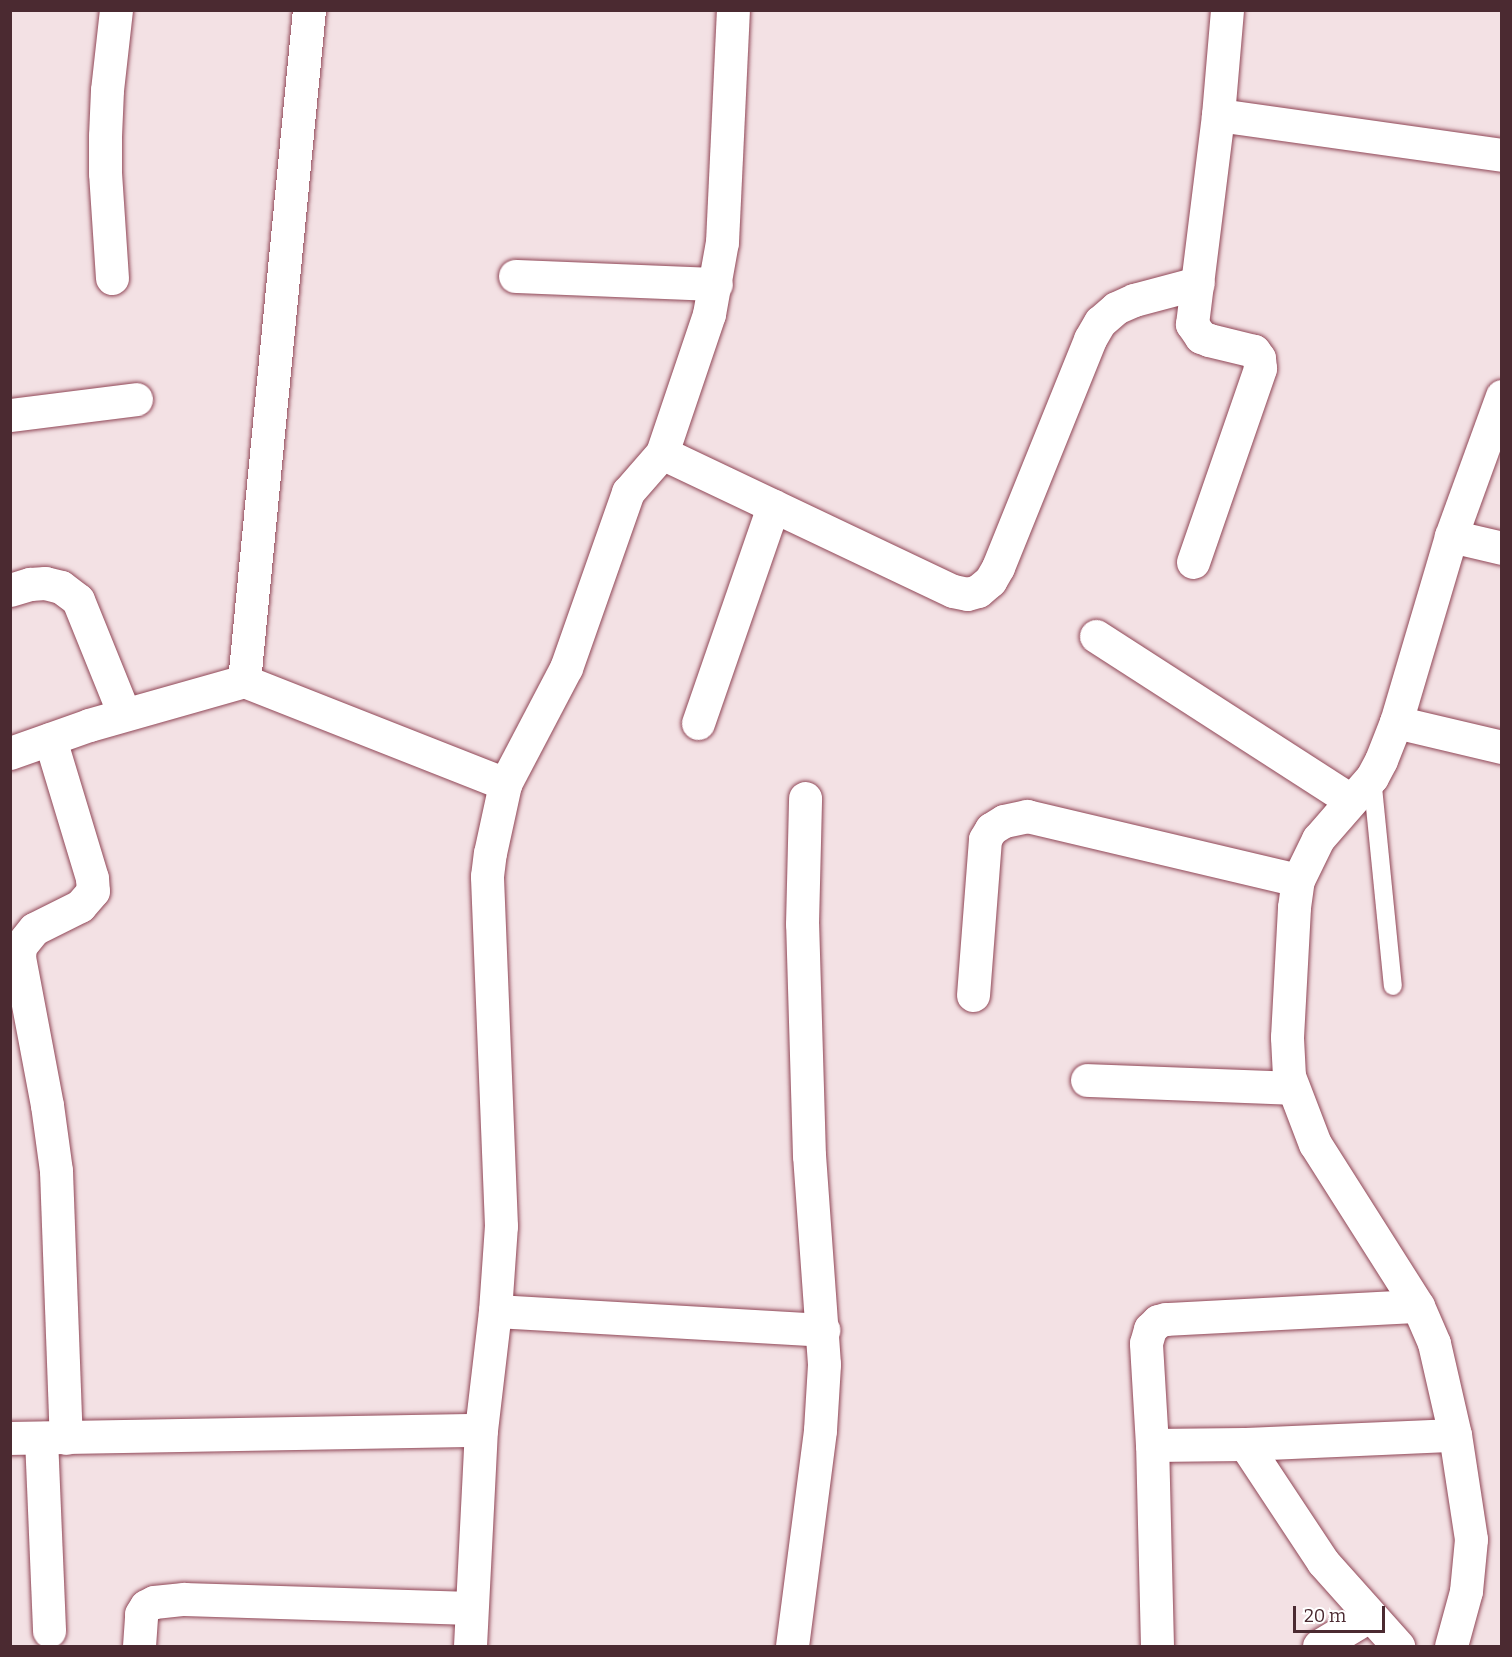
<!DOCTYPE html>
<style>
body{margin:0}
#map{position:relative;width:1512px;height:1657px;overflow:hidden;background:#f3e1e4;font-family:Bitter,serif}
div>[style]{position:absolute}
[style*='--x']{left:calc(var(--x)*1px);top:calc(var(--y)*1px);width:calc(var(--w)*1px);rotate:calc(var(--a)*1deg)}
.roads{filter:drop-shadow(0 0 2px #904757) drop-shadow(0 0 2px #904757)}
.lane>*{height:18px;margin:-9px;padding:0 9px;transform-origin:9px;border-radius:9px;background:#fff}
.street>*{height:33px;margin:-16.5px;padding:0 16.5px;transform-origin:16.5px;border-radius:16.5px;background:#fff}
span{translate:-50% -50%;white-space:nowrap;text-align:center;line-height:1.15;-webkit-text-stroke:6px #fff;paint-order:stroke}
.frame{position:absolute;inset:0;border:12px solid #4b2a31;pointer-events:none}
.scale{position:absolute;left:1293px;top:1606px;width:92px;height:27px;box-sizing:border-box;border:3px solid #4b2a31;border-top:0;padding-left:8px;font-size:18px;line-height:21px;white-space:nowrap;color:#4b2a31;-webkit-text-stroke:4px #fff;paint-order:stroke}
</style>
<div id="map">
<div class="roads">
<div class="lane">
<div style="--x:1372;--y:777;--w:210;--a:84.3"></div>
</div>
<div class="street">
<div style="--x:1218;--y:115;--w:287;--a:8"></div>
<div style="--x:515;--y:276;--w:201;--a:2.3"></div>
<div style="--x:112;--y:278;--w:105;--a:-93.8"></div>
<div style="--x:105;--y:173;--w:37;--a:-90"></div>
<div style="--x:105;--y:136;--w:46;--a:-87.5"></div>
<div style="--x:107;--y:90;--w:81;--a:-83.6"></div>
<div style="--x:10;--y:415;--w:127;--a:-7.2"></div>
<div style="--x:662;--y:453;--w:322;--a:25.4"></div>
<div style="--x:953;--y:591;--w:14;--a:12"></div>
<div style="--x:967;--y:594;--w:11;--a:-15"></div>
<div style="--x:978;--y:591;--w:16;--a:-40"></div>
<div style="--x:990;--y:581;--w:16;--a:-60"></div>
<div style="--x:998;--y:567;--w:246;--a:-68"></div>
<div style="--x:1090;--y:339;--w:20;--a:-60"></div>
<div style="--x:1100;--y:322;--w:21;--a:-41"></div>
<div style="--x:1116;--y:308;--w:20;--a:-24"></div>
<div style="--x:1134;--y:300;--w:66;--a:-14.9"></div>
<div style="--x:1451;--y:536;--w:52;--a:13.2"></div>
<div style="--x:1193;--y:562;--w:205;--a:-70.9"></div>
<div style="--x:1260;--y:368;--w:10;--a:-96"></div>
<div style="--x:1259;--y:358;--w:9;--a:-126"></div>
<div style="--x:1254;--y:351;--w:46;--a:-166.3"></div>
<div style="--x:1209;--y:340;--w:9;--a:-159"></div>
<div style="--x:1201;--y:337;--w:16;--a:-125"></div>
<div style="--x:1192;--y:324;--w:211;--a:-82.9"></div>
<div style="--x:1218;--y:115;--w:105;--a:-85.1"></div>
<div style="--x:10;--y:590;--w:21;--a:-17"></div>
<div style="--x:30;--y:584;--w:15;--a:-4"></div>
<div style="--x:45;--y:583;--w:16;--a:14"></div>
<div style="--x:61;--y:587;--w:21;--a:37"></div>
<div style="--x:78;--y:600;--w:123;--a:68"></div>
<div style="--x:1096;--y:636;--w:302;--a:32.8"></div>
<div style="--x:244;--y:681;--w:674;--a:-84.47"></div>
<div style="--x:1396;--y:722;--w:109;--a:13.3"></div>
<div style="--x:698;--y:723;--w:230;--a:-70.9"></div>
<div style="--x:50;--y:739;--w:145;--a:73.2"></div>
<div style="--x:92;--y:878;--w:13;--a:86"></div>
<div style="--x:93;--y:891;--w:20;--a:131"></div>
<div style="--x:80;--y:906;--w:51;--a:153.4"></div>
<div style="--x:34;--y:929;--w:22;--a:129"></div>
<div style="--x:20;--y:946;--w:11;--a:95"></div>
<div style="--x:19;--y:957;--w:151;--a:79.3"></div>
<div style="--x:47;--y:1105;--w:67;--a:82.2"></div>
<div style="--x:56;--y:1171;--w:267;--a:87.9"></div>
<div style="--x:10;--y:753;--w:84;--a:-19.5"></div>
<div style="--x:89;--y:725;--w:161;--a:-15.8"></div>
<div style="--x:244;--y:681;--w:281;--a:21.5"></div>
<div style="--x:973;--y:995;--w:156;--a:-85.6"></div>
<div style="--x:985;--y:839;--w:12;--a:-59"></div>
<div style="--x:991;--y:829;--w:15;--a:-32"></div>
<div style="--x:1004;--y:821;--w:24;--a:-12"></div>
<div style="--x:1027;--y:816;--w:278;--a:13.3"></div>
<div style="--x:1087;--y:1080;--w:206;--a:2.2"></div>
<div style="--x:495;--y:1311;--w:329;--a:3.3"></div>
<div style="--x:10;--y:1438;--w:471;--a:-1"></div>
<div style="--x:41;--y:1438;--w:193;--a:87.6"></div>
<div style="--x:1245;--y:1444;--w:141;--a:56.5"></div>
<div style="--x:1323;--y:1562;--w:113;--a:48.2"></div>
<div style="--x:1152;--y:1445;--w:93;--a:-0.6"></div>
<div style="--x:1245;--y:1444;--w:210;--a:-2.5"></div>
<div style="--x:139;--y:1646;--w:32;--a:-86"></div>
<div style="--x:141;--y:1614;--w:9;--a:-58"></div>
<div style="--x:146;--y:1606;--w:9;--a:-27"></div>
<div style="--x:154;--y:1602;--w:30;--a:-6"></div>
<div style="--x:184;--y:1599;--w:287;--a:1.8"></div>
<div style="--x:470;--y:1646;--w:216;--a:-87.1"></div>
<div style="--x:481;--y:1430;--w:120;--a:-83.3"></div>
<div style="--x:495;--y:1311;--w:85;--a:-86"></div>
<div style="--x:501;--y:1226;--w:350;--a:-92.3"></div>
<div style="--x:487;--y:876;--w:23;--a:-83"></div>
<div style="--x:490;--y:853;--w:71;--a:-77.7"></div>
<div style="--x:505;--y:784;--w:131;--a:-62.3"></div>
<div style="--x:566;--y:668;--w:187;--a:-70.6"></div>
<div style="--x:628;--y:492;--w:52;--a:-48.9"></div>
<div style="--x:662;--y:453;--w:147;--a:-71.3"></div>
<div style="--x:709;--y:314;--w:73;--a:-79.8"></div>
<div style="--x:722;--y:242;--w:232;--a:-87.3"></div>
<div style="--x:792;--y:1646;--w:218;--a:-82.6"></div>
<div style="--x:820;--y:1430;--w:66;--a:-86.5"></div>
<div style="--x:824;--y:1364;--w:209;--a:-94.1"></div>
<div style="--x:809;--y:1156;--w:232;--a:-91.7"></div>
<div style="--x:802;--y:924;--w:126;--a:-88.6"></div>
<div style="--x:1157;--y:1646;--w:201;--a:-91.4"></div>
<div style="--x:1152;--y:1445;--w:102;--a:-93.4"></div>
<div style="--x:1146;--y:1343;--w:15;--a:-74"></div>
<div style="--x:1150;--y:1329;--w:11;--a:-45"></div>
<div style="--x:1158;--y:1321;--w:8;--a:-14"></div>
<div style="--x:1166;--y:1319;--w:252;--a:-3"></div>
<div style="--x:1319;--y:1646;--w:58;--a:-31"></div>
<div style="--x:1451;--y:1646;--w:57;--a:-74.7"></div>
<div style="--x:1466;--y:1591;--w:52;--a:-84.5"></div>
<div style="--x:1471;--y:1539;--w:105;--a:-98.7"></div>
<div style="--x:1455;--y:1435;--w:94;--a:-102.9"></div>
<div style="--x:1434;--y:1343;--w:40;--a:-113.4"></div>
<div style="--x:1418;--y:1306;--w:192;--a:-122.4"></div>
<div style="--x:1315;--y:1144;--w:73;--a:-110.9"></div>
<div style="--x:1289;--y:1076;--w:39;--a:-93"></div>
<div style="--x:1287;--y:1037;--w:130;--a:-86.9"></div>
<div style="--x:1294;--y:907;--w:27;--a:-82"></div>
<div style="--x:1298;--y:880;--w:46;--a:-64"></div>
<div style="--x:1318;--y:839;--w:82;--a:-48.9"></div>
<div style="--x:1372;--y:777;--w:19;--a:-62"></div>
<div style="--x:1381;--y:760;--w:41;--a:-68.5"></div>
<div style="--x:1396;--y:722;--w:194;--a:-73.5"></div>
<div style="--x:1451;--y:536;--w:149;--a:-70"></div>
</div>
</div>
<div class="frame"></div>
<div class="scale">20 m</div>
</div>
